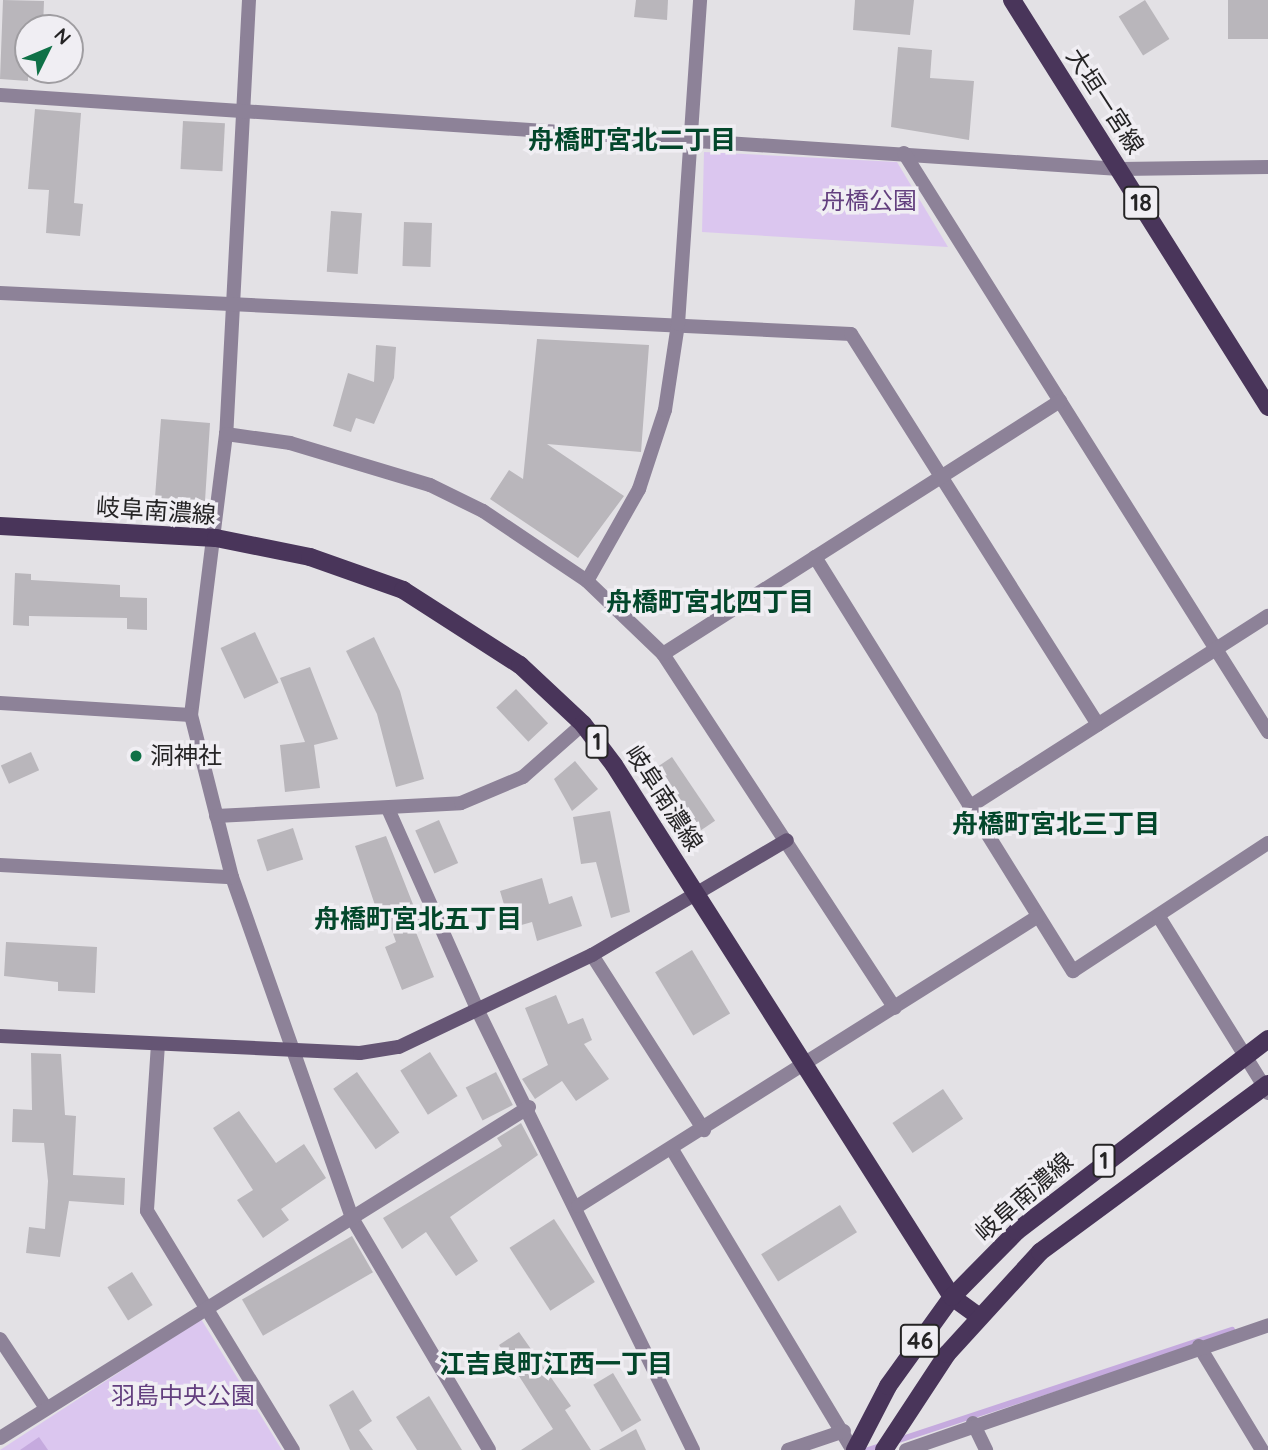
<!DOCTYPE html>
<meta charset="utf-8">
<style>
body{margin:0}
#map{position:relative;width:1268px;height:1450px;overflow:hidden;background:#e3e1e5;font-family:Quicksand,"Noto Sans JP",sans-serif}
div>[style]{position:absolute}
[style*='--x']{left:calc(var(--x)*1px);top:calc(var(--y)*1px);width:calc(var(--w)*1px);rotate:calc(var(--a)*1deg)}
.green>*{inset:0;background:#dbc6ef}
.water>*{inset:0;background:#c5aade}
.stream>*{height:6px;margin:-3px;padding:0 3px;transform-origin:3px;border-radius:3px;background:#c5aade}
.building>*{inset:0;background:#b9b6bb;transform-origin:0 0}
.street>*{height:14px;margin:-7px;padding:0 7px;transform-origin:7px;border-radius:7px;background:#8d8298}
.secondary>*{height:14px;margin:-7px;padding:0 7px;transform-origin:7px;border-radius:7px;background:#655574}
.primary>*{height:18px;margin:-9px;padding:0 9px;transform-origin:9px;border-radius:9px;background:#49355a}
.dots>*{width:19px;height:19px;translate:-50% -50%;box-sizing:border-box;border:4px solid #f0eef3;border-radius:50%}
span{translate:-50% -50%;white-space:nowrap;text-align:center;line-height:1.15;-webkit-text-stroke:7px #f0eef3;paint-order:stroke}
.shield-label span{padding:2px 5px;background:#f0eef3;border:2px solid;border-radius:5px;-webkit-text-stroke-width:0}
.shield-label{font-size:23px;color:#252425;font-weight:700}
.street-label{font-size:24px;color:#252425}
.park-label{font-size:24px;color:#633f7f}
.poi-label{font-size:24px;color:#252425}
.left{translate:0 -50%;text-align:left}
.neighbourhood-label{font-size:26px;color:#03472b;font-weight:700}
.north{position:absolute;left:14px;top:14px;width:70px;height:70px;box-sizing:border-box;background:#f0eef3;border:2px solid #9f9da1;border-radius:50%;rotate:47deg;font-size:19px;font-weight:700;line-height:28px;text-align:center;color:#252425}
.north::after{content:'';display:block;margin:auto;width:24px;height:32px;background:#0f7147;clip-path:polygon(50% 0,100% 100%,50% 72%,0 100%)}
</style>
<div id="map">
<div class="green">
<div style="clip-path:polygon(704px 152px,897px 162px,948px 247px,702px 232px)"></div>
<div style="clip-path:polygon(201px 1319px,282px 1450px,0 1450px)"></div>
</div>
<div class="water">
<div style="clip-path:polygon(39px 1437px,48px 1450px,20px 1450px)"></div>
</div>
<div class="stream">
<div style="--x:896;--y:1441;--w:354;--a:-18.3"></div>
<div style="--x:868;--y:1450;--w:16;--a:-18"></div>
</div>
<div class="building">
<div style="clip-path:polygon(3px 0,44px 1px,43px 28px,28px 28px,28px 81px,0 79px)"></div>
<div style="clip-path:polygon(636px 0,668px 0,667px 20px,634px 17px)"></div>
<div style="clip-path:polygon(855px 0,914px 0,910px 35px,853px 30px)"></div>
<div style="left:1145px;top:0;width:46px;height:31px;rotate:58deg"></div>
<div style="left:1228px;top:0;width:40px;height:39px"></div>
<div style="clip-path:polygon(898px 47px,932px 50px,930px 78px,974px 81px,969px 140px,891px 127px)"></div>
<div style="clip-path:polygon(35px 109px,81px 113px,74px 203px,83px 204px,80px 236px,46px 233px,49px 190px,28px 189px)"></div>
<div style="left:183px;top:121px;width:42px;height:48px;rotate:3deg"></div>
<div style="left:331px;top:211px;width:31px;height:61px;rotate:4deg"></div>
<div style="left:404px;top:222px;width:28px;height:44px;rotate:2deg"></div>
<div style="clip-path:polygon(537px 339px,649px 345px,641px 452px,547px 444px,624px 496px,578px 558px,490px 499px,509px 470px,523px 479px)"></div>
<div style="clip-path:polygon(376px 345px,396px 347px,394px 378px,374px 424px,356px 418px,351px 432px,333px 426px,348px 373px,374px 382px)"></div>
<div style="clip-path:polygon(161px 419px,210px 423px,205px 501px,196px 500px,195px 513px,161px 510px,162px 498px,155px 497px)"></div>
<div style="clip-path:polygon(15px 573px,31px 574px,31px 580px,120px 585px,120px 597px,147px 598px,147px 630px,127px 629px,127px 618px,29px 616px,29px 626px,13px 625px)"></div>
<div style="left:255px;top:632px;width:56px;height:38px;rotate:65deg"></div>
<div style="clip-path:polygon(374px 637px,400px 691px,424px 779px,396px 787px,377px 714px,346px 651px)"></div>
<div style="clip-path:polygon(310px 667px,338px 739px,314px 745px,320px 788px,285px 792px,280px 745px,305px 742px,280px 678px)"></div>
<div style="left:516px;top:689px;width:47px;height:27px;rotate:47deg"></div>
<div style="left:31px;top:752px;width:20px;height:33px;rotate:66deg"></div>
<div style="left:672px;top:757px;width:77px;height:34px;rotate:56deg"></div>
<div style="clip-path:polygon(575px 761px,598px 789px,572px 811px,554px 779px)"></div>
<div style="clip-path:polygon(610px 811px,630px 912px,611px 918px,596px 862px,581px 864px,573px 817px)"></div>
<div style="left:439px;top:820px;width:47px;height:26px;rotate:66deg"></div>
<div style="left:293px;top:828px;width:33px;height:38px;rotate:72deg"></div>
<div style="clip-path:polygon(386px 836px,422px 927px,415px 930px,434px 977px,402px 990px,385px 947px,396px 942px,385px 911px,378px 914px,355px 846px)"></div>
<div style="clip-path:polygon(542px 878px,549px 904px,572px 896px,582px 926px,537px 941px,532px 922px,511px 928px,500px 891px)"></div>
<div style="clip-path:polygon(6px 942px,97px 947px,95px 993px,58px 991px,58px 982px,4px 976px)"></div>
<div style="left:692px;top:950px;width:74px;height:43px;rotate:59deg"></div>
<div style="clip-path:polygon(556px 995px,568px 1024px,583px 1018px,592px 1040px,584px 1044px,609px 1079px,576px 1101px,562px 1081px,535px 1099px,522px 1079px,548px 1065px,525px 1008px)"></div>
<div style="left:430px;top:1052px;width:52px;height:35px;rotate:58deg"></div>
<div style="clip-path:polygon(31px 1053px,61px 1054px,65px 1115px,76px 1116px,73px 1175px,125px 1178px,124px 1205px,69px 1201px,60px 1257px,26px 1253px,29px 1227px,45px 1229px,48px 1181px,44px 1143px,12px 1142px,13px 1109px,32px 1110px)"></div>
<div style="left:357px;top:1072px;width:74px;height:29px;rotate:55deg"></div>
<div style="left:496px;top:1072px;width:37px;height:34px;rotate:63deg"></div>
<div style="left:943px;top:1089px;width:36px;height:61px;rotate:56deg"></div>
<div style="clip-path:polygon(239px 1111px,276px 1163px,304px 1144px,326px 1178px,281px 1209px,289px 1220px,263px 1238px,237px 1200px,253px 1190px,213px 1128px)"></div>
<div style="clip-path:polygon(521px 1123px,538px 1155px,450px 1217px,478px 1261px,456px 1276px,426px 1232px,402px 1249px,383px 1218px,502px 1146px,497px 1138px)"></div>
<div style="left:840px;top:1205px;width:32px;height:93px;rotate:58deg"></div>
<div style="left:554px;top:1219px;width:75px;height:53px;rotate:57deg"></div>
<div style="left:352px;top:1236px;width:42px;height:127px;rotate:60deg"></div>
<div style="left:132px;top:1272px;width:39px;height:29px;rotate:58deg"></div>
<div style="clip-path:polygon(519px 1332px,571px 1406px,565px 1410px,591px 1450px,521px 1450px,553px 1429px,499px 1345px)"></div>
<div style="left:613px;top:1373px;width:55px;height:23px;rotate:59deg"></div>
<div style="clip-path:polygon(353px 1390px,372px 1421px,359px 1430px,373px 1450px,350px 1450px,329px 1405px)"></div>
<div style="clip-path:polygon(429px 1396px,462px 1450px,417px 1450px,396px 1417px)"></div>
<div style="clip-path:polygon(636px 1429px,646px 1450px,599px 1450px)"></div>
</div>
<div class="street">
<div style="--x:249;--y:0;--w:435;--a:93"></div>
<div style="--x:226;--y:434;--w:283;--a:97.1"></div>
<div style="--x:191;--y:715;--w:167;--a:75.8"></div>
<div style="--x:232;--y:877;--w:361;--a:70.6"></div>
<div style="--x:352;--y:1218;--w:269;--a:59.4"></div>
<div style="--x:0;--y:95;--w:1122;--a:3.78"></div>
<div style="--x:1120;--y:169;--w:148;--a:-0.8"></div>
<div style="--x:904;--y:153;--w:684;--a:57.84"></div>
<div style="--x:0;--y:293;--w:852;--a:2.76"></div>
<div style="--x:851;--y:334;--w:462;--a:57.7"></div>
<div style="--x:226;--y:434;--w:65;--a:8"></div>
<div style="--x:290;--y:443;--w:146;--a:16.7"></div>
<div style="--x:430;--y:485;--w:59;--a:26.1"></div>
<div style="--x:483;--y:511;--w:125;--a:33.9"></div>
<div style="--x:587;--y:581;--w:105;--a:43.8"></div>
<div style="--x:663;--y:654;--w:423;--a:56.8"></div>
<div style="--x:815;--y:557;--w:488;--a:58.1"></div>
<div style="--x:1073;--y:971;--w:233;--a:-33.3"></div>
<div style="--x:587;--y:581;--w:106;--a:-60.5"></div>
<div style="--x:639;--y:489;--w:83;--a:-71.8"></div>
<div style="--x:665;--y:410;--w:87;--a:-81.4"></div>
<div style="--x:678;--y:324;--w:325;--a:-86.1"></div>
<div style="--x:663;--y:654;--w:471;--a:-32.5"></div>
<div style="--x:0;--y:703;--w:191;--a:3.6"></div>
<div style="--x:969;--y:807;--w:355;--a:-32.6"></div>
<div style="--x:389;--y:811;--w:217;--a:66"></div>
<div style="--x:477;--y:1009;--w:491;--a:63.9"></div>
<div style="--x:216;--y:816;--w:245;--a:-3"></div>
<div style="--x:461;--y:803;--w:67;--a:-22.8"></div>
<div style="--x:523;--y:777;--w:80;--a:-41.5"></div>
<div style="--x:0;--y:865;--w:232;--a:3"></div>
<div style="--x:1159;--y:917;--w:207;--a:58.2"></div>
<div style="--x:592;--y:955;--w:208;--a:57.4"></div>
<div style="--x:158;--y:1044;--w:167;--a:93.8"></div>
<div style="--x:147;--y:1211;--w:280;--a:58.6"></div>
<div style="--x:673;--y:1151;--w:349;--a:59"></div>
<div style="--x:578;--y:1206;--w:542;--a:-32.2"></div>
<div style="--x:0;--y:1339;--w:83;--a:56.3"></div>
<div style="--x:1199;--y:1346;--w:122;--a:58.8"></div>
<div style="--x:973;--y:1423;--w:30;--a:64"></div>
<div style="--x:0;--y:1438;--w:624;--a:-32.03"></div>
<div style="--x:788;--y:1450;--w:59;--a:-18.7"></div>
<div style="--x:906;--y:1450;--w:383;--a:-19"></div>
</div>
<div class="secondary">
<div style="--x:0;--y:1036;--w:360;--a:2.7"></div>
<div style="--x:360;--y:1053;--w:39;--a:-9"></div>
<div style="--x:399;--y:1047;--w:214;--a:-25.5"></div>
<div style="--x:592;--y:955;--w:226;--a:-30.5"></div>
</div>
<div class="primary">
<div style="--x:1012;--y:0;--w:481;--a:57.8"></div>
<div style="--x:0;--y:526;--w:216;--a:3.2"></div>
<div style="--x:216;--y:538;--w:96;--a:11.4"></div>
<div style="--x:310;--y:557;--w:99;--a:19.5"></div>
<div style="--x:403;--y:590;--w:139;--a:32.7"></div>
<div style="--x:520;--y:665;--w:86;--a:43.1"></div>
<div style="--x:583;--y:724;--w:51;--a:52.9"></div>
<div style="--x:614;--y:765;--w:630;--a:57.57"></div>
<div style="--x:952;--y:1297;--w:32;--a:36"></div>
<div style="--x:855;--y:1450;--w:72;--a:-62.7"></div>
<div style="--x:888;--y:1386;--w:110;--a:-54.3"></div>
<div style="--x:952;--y:1297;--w:93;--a:-45.4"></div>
<div style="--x:1017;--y:1231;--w:316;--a:-37.4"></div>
<div style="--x:884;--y:1450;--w:115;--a:-56.7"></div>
<div style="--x:947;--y:1354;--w:138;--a:-47.6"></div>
<div style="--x:1040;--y:1252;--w:283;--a:-36.4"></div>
</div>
<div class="dots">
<div style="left:136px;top:756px;background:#0f7147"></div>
</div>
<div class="shield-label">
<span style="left:1141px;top:203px">18</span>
<span style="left:597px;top:742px">1</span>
<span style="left:1104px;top:1161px">1</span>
<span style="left:920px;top:1341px">46</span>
</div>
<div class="street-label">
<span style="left:1105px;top:101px;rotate:57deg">大垣一宮線</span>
<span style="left:156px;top:511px;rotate:4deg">岐阜南濃線</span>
<span style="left:664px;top:798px;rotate:57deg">岐阜南濃線</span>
<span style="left:1024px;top:1197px;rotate:-41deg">岐阜南濃線</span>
</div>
<div class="park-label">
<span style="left:869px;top:201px">舟橋公園</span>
<span style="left:183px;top:1396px">羽島中央公園</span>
</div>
<div class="poi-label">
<span class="left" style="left:150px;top:756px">洞神社</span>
</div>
<div class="neighbourhood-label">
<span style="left:632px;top:140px">舟橋町宮北二丁目</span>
<span style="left:710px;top:602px">舟橋町宮北四丁目</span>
<span style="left:1056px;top:824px">舟橋町宮北三丁目</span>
<span style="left:418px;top:919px">舟橋町宮北五丁目</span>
<span style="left:556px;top:1364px">江吉良町江西一丁目</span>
</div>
<div class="north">N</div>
</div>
